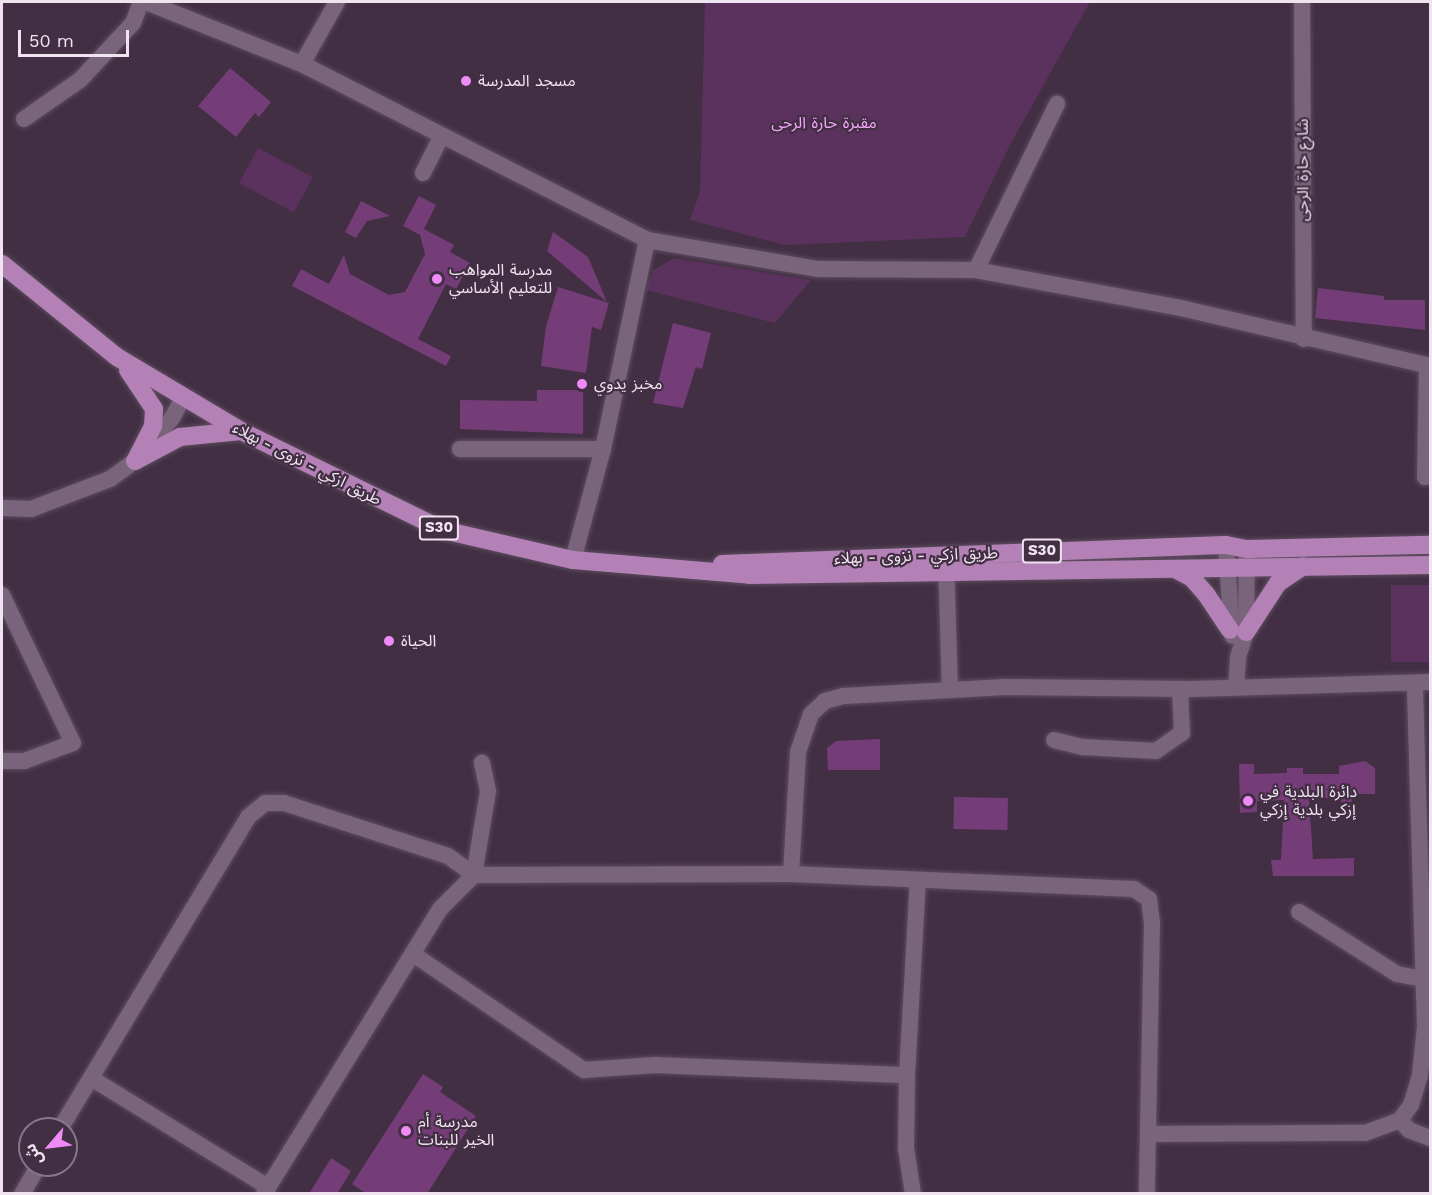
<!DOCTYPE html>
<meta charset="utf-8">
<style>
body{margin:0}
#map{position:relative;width:1432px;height:1195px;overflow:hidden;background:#422f43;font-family:"Work Sans","Noto Sans Arabic",sans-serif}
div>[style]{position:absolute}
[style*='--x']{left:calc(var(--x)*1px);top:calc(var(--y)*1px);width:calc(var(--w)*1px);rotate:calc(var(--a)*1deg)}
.green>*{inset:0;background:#5a325d;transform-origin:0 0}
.building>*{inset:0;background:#743d78;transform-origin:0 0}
.roads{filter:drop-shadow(0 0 2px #5c4c5e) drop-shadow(0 0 2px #5c4c5e)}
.minor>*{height:16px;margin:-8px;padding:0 8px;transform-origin:8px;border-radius:8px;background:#7a647b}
.major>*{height:18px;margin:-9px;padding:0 9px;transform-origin:9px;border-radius:9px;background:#b381b6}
.dots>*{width:16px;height:16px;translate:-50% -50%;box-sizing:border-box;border:3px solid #422f43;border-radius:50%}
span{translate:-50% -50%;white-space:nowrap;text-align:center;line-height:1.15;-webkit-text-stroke:4.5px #422f43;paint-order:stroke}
.shield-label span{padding:2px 4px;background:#422f43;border:2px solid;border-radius:4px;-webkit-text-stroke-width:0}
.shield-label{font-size:15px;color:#f0e4f1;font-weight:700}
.poi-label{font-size:16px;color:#f0e4f1}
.left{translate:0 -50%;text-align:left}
.park-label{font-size:16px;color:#f5a6fb}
.street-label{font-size:16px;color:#f0e4f1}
.frame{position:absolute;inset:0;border:3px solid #f0e4f1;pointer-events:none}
.north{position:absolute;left:18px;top:1117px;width:60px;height:60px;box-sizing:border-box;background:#422f43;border:2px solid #887789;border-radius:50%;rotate:242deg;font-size:16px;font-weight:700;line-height:24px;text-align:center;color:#f0e4f1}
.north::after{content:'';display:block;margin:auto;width:21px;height:27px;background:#ef8bf7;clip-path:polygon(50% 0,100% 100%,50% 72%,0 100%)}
.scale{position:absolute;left:18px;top:30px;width:111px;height:27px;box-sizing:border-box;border:3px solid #f0e4f1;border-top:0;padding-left:8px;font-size:18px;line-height:21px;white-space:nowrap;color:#f0e4f1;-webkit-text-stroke:4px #422f43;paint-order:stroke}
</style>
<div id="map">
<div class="green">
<div style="clip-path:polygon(705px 2px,1090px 2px,1010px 145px,965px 237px,785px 245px,690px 220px,700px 192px)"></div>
<div style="left:258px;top:148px;width:62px;height:40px;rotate:28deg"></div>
<div style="clip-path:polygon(674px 258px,811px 280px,775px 323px,646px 290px,653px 270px)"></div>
<div style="left:1430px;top:585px;width:77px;height:39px;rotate:90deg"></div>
</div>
<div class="building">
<div style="clip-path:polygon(230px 68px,271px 102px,259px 117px,255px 113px,236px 137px,198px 106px)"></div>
<div style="clip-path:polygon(419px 196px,436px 205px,424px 229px,454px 245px,450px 252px,470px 263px,456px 289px,446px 284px,418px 339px,451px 356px,446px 366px,292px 286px,301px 269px,329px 284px,344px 255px,350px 274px,389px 295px,405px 292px,425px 254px,420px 235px,403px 226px)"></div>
<div style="clip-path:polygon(361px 201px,390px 216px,367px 221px,356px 238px,345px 232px)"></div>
<div style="clip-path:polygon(553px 232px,588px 257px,607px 302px,547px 251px)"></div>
<div style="clip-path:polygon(558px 287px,609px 303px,601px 330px,592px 327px,586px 373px,541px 366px,546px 326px)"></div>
<div style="clip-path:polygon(1318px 288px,1384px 296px,1384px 300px,1425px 300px,1425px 330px,1315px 318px)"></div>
<div style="clip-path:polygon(673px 323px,711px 333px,702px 369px,696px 367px,683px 408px,653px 403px)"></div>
<div style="clip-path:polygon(537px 390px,583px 390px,583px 434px,460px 429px,460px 400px,537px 401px)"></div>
<div style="clip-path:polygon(880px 739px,880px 770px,828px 770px,827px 748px,836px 741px)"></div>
<div style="clip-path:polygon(1365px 761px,1375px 768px,1375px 794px,1352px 794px,1352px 802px,1341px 802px,1341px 798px,1309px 798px,1313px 859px,1354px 858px,1354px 876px,1273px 876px,1271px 860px,1281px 860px,1284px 800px,1257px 801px,1257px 812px,1240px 813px,1239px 764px,1254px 764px,1254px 774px,1287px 773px,1287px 768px,1303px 768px,1303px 774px,1339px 774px,1339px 766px)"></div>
<div style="left:954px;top:797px;width:54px;height:32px;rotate:1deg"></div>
<div style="clip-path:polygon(423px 1074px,443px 1087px,440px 1092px,476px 1116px,427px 1194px,367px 1194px,352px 1184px)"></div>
<div style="clip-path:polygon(331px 1158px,351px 1171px,337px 1194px,309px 1194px)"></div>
</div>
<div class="roads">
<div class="minor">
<div style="--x:146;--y:2;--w:168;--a:21.7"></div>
<div style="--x:302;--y:64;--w:387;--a:27"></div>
<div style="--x:647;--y:240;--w:174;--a:9.6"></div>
<div style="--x:819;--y:269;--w:157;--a:0.4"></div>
<div style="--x:976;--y:270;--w:208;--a:10.5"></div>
<div style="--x:1181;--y:308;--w:256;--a:13.1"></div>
<div style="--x:1302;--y:2;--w:337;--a:89.7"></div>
<div style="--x:302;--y:64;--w:71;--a:-60.6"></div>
<div style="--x:24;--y:119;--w:68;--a:-34.9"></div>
<div style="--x:80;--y:80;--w:78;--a:-47.1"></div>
<div style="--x:133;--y:23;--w:22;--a:-69"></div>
<div style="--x:423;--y:173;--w:40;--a:-63.4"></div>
<div style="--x:976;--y:270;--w:185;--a:-64"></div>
<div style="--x:1427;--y:365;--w:112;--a:91"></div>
<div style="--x:1425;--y:477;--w:5;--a:-11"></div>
<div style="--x:460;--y:449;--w:143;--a:0"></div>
<div style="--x:2;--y:508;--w:29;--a:2"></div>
<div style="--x:31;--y:509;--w:85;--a:-20.8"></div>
<div style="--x:110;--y:479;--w:31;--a:-36"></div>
<div style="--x:135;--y:461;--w:57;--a:-49.3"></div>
<div style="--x:172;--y:418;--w:23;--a:-61"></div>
<div style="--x:1226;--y:545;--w:91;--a:86.2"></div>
<div style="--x:946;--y:558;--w:131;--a:88.3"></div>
<div style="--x:573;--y:560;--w:115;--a:-74.9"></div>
<div style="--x:603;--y:449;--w:214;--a:-78.1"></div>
<div style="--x:2;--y:595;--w:164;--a:64.4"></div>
<div style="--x:73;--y:743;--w:52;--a:159.8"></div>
<div style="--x:24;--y:761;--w:22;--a:180"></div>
<div style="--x:1236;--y:687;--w:30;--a:-86"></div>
<div style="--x:1238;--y:657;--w:26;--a:-72"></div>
<div style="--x:1246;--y:632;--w:77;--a:-89.3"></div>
<div style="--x:1054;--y:740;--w:30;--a:14"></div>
<div style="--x:1083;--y:747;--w:73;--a:3.1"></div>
<div style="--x:1156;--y:751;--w:32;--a:-35"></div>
<div style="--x:1182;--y:733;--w:44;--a:-92.6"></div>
<div style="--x:791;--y:874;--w:122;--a:-86.7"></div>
<div style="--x:798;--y:752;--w:40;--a:-71.1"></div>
<div style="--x:811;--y:714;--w:19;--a:-43"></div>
<div style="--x:825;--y:701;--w:20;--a:-15"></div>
<div style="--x:844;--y:696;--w:161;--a:-3.2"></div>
<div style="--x:1005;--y:687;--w:187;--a:0.6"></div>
<div style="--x:1192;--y:689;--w:238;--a:-1.7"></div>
<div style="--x:1299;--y:912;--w:116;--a:32.3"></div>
<div style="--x:1397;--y:974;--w:25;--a:11"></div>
<div style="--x:413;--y:954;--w:207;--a:34.2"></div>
<div style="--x:584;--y:1070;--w:72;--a:-4"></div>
<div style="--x:656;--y:1065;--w:251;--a:2.3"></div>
<div style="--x:91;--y:1078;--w:208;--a:31.6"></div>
<div style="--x:1400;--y:1120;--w:13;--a:48"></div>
<div style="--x:1409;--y:1130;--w:22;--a:21"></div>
<div style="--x:60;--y:1129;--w:364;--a:-58.9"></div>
<div style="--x:248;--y:817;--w:22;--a:-39"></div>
<div style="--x:265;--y:803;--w:19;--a:0"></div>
<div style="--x:284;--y:803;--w:172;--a:17.9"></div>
<div style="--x:448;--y:856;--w:32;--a:36"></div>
<div style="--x:474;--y:875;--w:317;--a:-0.2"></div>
<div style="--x:791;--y:874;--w:343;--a:2.5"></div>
<div style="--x:1134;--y:889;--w:18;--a:34"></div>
<div style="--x:1149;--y:899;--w:23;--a:83"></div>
<div style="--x:1152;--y:922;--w:272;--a:91.1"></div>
<div style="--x:1148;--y:1134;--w:217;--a:-0.3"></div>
<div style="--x:1365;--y:1133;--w:37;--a:-20"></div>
<div style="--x:1400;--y:1120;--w:19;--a:-54"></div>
<div style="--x:1411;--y:1105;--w:31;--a:-73"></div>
<div style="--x:1420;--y:1075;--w:48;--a:-84.1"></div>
<div style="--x:1425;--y:1027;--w:344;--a:-91.7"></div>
<div style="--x:22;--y:1194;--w:34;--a:-60"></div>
<div style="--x:264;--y:1194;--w:335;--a:-58.3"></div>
<div style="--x:440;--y:909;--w:48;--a:-45"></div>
<div style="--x:474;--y:875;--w:85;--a:-80.5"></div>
<div style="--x:488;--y:791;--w:29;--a:-102"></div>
<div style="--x:913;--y:1194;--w:47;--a:-98.7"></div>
<div style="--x:906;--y:1148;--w:73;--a:-89.2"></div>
<div style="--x:907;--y:1075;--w:195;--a:-86.8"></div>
</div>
<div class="major">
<div style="--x:2;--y:264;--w:148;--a:39"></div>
<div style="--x:117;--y:357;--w:144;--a:30.8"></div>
<div style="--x:241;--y:431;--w:225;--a:26.1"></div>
<div style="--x:443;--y:530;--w:133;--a:13"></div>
<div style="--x:573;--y:560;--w:178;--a:4.8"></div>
<div style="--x:750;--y:575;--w:680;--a:-0.84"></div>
<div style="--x:128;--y:370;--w:47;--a:56.3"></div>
<div style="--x:154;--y:409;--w:17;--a:93"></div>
<div style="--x:153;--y:426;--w:39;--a:117"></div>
<div style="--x:135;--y:461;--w:51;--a:-28.1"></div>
<div style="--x:180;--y:437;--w:61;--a:-5.6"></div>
<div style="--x:722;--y:564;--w:504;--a:-2.16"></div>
<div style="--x:1226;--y:545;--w:21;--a:11"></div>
<div style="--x:1247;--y:549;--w:183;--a:-1.3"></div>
<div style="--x:1175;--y:569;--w:19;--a:28"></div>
<div style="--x:1192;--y:578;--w:21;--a:49"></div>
<div style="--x:1206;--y:594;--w:43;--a:56.3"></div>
<div style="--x:1246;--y:632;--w:59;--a:-56.9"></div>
<div style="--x:1278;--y:583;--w:30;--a:-34"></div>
</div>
</div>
<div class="dots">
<div style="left:466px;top:81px;background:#ef8bf7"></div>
<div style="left:437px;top:279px;background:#ef8bf7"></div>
<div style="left:582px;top:384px;background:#ef8bf7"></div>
<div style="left:389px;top:641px;background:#ef8bf7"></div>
<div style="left:1248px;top:801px;background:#ef8bf7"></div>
<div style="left:406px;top:1131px;background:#ef8bf7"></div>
</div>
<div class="shield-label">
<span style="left:439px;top:528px">S30</span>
<span style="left:1042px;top:551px">S30</span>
</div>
<div class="poi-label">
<span class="left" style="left:478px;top:81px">مسجد المدرسة</span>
<span class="left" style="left:449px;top:279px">مدرسة المواهب<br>للتعليم الأساسي</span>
<span class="left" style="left:594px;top:384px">مخبز يدوي</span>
<span class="left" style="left:401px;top:641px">الحياة</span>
<span class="left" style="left:1260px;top:801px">دائرة البلدية في<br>إزكي بلدية إزكي</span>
<span class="left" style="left:418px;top:1131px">مدرسة أم<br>الخير للبنات</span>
</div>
<div class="park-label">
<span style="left:824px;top:123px">مقبرة حارة الرحى</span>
</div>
<div class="street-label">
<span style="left:1303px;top:170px;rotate:-90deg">شارع حارة الرحى</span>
<span style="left:307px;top:464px;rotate:27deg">طريق ازكي - نزوى - بهلاء</span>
<span style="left:916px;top:556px;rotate:-2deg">طريق ازكي - نزوى - بهلاء</span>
</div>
<div class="frame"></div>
<div class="north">ش</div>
<div class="scale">50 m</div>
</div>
